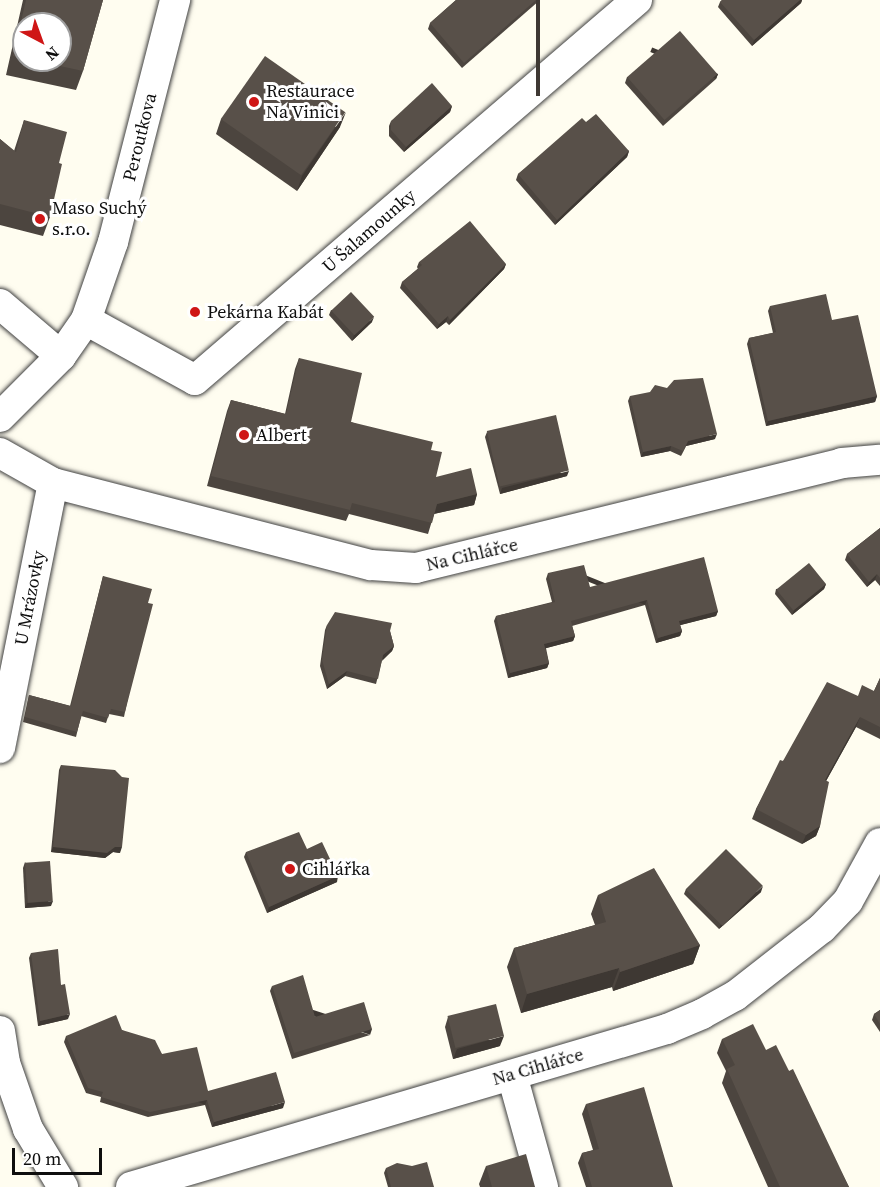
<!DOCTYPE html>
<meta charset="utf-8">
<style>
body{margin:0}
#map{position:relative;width:880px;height:1187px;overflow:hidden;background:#fffdf0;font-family:"Source Serif 4",serif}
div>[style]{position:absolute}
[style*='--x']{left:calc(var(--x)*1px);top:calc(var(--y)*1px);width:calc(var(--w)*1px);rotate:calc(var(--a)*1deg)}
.roads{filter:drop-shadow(0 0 2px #414141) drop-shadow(0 0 2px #414141)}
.minor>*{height:30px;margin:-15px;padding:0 15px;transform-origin:15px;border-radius:15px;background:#fff}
.wall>*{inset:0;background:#4c453f}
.shaded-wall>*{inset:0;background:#3e3833;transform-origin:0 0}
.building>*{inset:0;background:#585049;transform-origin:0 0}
.dots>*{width:16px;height:16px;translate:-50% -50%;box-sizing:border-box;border:3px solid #fff;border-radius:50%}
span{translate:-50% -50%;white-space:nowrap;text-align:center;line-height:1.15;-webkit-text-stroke:6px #fff;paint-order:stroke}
.poi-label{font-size:18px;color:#0e0e0e}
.left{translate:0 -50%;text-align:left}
.street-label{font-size:18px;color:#0e0e0e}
.north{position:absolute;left:12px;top:12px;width:60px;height:60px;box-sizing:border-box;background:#fff;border:2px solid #9f9f9f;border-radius:50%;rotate:139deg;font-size:16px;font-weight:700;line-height:24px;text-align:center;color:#0e0e0e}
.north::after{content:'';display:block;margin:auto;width:21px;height:27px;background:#cf1616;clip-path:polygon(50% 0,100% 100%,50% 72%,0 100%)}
.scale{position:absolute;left:12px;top:1148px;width:90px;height:27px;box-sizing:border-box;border:3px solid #0e0e0e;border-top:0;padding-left:8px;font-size:18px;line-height:21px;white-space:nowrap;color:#0e0e0e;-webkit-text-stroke:4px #fff;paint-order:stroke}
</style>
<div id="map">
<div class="roads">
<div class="minor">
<div style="--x:0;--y:304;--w:80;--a:40.4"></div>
<div style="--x:86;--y:320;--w:124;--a:28.8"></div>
<div style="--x:195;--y:380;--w:583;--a:-40.69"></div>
<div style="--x:0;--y:417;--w:86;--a:-45"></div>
<div style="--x:61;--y:356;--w:44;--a:-55.2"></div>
<div style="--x:86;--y:320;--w:83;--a:-70.9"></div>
<div style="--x:113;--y:242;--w:250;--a:-75.6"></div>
<div style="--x:0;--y:453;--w:61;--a:29.5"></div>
<div style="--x:53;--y:483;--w:328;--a:14.5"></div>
<div style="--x:371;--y:565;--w:45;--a:3.8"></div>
<div style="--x:416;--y:568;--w:439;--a:-13.8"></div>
<div style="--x:842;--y:463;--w:38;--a:-5"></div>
<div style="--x:0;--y:748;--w:270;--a:-78.7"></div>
<div style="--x:0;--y:1031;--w:32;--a:81"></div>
<div style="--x:5;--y:1063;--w:70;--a:70.8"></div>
<div style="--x:28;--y:1129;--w:68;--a:58.9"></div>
<div style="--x:512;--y:1075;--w:116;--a:74.5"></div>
<div style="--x:131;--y:1187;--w:559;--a:-16.42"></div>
<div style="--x:667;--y:1029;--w:38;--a:-23"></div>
<div style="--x:702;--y:1014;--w:38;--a:-29"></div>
<div style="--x:735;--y:996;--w:110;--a:-38"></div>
<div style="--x:822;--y:928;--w:37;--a:-46"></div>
<div style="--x:848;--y:901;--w:66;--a:-61.1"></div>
</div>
</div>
<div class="wall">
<div style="clip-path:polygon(evenodd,23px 0,103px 0,83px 71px,76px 90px,6px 75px,23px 0,24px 24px,60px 60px,24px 60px,24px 24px)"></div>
<div style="clip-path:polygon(456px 0,540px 0,462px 68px,428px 29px,430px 23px)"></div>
<div style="clip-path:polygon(722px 0,802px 0,801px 3px,752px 46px,718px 7px,720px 2px)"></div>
<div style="clip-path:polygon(718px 74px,716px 79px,663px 126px,625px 83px,627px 77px)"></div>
<div style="clip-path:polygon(452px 106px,450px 112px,404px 152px,389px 136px,389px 126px,391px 121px)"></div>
<div style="clip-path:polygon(221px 119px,340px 127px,297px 191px,216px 134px)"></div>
<div style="clip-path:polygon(24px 120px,59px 163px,50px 217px,43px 236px,0 225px,0 139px,14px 151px)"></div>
<div style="clip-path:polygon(586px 122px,629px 151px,627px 157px,555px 225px,516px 180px,518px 174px)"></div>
<div style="clip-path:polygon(419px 262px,506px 264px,504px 269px,449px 325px,446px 322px,437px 329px,400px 288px,402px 282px,418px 269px,417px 267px)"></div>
<div style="clip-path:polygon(770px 306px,832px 320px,877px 396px,875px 402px,766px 426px,747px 344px,749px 338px,773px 333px,768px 311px)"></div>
<div style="clip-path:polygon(331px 310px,372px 322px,352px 341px,329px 315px)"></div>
<div style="clip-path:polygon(299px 358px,351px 422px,431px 450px,436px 477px,477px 494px,474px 505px,434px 514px,428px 534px,349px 514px,346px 521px,207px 486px,227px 411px,231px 400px,285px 414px,295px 369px)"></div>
<div style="clip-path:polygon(630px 396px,715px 439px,686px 446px,681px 456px,670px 451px,641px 457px,628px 401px)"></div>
<div style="clip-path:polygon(487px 432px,567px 476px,500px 494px,485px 437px)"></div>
<div style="clip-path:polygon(880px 528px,880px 586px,875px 580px,867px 587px,845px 560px,847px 554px)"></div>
<div style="clip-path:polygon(548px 573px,590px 587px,718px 611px,716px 616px,680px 625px,682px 631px,680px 636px,656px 643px,645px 605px,572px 626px,575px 636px,573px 641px,546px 648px,549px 663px,547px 668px,508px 678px,494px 621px,496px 616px,552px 602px,546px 579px)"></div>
<div style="clip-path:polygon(103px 576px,148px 603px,125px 712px,124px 717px,109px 714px,106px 723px,81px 716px,76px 737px,23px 722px,29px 695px,70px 706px)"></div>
<div style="clip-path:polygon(826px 584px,824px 589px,792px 615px,775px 594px,776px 589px)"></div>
<div style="clip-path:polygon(327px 625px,390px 631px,394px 646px,392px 651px,382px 660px,376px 684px,345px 676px,327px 689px,320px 666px,325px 630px)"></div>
<div style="clip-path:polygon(880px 678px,880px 739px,856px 727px,826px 781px,820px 826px,816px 836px,802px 844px,752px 819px,756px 809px,783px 761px,858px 696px,874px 691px)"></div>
<div style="clip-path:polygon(61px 765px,120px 853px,113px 852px,105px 858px,51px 852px,59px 770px)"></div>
<div style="clip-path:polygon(307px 849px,337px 882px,267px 913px,244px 857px,246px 852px)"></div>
<div style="clip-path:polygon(25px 862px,51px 906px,25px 908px,23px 868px)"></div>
<div style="clip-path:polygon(686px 889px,761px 892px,719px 929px,684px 894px)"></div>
<div style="clip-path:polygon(598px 895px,700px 945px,693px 964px,613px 991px,612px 987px,521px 1013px,507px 967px,514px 948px,595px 925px,591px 914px)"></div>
<div style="clip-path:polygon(31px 953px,61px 985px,68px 1019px,38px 1026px,29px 958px)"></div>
<div style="clip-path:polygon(272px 986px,315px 1017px,370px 1035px,292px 1059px,270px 991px)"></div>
<div style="clip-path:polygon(880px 1010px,880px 1032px,872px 1020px,874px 1014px)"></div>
<div style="clip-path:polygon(448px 1017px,500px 1046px,453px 1059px,445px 1027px)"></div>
<div style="clip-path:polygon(122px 1030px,162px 1054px,208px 1091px,283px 1108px,212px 1127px,205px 1105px,148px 1117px,100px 1102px,101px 1097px,86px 1093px,64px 1042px,66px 1036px)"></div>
<div style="clip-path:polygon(722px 1039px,766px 1050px,789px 1071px,849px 1187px,768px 1187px,722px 1083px,726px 1071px,717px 1053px)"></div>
<div style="clip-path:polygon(586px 1104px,673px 1187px,586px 1187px,578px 1163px,582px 1153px,593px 1150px,582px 1114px)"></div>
<div style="clip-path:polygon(486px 1166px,535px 1187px,480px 1187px,479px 1184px)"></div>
<div style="clip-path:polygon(386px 1168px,434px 1187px,388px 1187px,384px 1173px)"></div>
</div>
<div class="shaded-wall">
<div style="left:536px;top:0;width:4px;height:96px"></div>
<div style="clip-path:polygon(800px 0,802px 0,801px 3px,752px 46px,754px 40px)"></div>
<div style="left:718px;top:74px;width:5px;height:71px;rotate:112deg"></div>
<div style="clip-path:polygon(452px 106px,450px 112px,404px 152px,406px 147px)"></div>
<div style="clip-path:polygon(346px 112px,340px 127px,297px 191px,302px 176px)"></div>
<div style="clip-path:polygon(629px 151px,627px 157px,555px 225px,557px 220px)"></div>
<div style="clip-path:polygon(506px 264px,504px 269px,449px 325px,450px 320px)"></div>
<div style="clip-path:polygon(448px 316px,446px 322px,437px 329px,439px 324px)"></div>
<div style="clip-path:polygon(374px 317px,372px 322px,352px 341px,354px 335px)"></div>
<div style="clip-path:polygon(877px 396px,875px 402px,766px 426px,768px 421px)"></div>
<div style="clip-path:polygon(717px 434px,715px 439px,686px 446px,681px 456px,688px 441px)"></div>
<div style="clip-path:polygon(671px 446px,670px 451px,641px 457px,643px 452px)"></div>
<div style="clip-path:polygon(569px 471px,567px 476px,500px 494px,502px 488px)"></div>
<div style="clip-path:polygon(477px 494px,474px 505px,433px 514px,437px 504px)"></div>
<div style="clip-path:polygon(877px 574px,875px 580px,867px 587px,869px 582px)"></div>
<div style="clip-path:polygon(826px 584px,824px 589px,792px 615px,794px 610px)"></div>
<div style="left:647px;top:600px;width:5px;height:79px;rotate:112deg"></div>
<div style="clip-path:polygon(718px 611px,716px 616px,677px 626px,679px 621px)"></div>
<div style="clip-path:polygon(682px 631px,680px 636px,656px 643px,658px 638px)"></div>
<div style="clip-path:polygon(575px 636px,573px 641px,543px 649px,544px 644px)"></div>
<div style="clip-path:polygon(394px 646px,392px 651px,382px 661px,383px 655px)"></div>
<div style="clip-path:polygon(549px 663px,547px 668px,508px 678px,510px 673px)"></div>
<div style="clip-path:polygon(347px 671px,345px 676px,327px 689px,329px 684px)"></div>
<div style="clip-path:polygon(860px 717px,856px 727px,821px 790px,825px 780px)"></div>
<div style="clip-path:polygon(820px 826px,816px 836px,802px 844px,806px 835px)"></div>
<div style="clip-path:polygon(53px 847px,122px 847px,120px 853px,113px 852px,105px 858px,51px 852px)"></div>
<div style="clip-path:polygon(338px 876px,337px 882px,267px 913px,269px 907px)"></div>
<div style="clip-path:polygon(763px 886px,761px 892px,719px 929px,721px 924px)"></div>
<div style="clip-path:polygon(53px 901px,51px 906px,25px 908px,27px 903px)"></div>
<div style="clip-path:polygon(700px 945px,693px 964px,613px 991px,620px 972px)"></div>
<div style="clip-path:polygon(619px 968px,612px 987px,521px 1013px,527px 994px)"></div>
<div style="clip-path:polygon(70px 1014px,68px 1019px,38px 1026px,40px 1021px)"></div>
<div style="left:372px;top:1029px;width:6px;height:82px;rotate:108deg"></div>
<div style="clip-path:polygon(504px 1036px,500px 1046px,453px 1059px,457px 1049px)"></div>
<div style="left:207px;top:1100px;width:5px;height:58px;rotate:112deg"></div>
<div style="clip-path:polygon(285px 1102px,283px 1108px,212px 1127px,214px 1122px)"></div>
</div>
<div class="building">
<div style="clip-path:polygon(26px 0,103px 0,83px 71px,32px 60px,60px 60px,60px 24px,24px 24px,24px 58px,13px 56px)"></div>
<div style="clip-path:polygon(456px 0,536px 0,464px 63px,430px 23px)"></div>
<div style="clip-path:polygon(722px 0,800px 0,754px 40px,720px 2px)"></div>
<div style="left:680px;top:31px;width:57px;height:70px;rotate:49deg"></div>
<div style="left:265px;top:56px;width:98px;height:77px;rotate:35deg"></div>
<div style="clip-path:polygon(432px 83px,452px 106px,406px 147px,391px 130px,391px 121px)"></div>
<div style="clip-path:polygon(596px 114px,629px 151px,557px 220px,518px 174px,582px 118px,586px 122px)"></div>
<div style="clip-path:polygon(24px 120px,67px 132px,59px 163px,62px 164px,50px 217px,0 204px,0 139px,16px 152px)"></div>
<div style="clip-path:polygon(470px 221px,506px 264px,450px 320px,448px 316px,439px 324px,402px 282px,422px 265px,419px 262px)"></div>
<div style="left:351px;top:292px;width:34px;height:27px;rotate:47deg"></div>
<div style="clip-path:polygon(826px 294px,832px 320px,858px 315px,877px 396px,768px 421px,749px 338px,776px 332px,770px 306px)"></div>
<div style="clip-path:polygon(299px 358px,362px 373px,351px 422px,433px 442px,431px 450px,442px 452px,436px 477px,471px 468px,477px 494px,437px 504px,432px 523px,352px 503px,350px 510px,211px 476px,231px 400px,286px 414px)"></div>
<div style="clip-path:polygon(703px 378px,717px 434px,688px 441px,683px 451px,671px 446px,643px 452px,630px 396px,650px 392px,655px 385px,667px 388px,674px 380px)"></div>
<div style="left:556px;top:415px;width:57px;height:71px;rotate:77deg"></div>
<div style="clip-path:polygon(880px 528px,880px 578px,877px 574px,869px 582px,847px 554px)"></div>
<div style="clip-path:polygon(704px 557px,718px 611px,679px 621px,682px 631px,658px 638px,647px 600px,571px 621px,575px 636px,544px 644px,549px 663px,510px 673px,496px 616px,555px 602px,548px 573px,584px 565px,590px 587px)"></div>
<div style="left:809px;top:563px;width:27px;height:42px;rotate:51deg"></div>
<div style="clip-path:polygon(103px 576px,152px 589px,148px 603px,153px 604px,125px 712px,111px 709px,108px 718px,83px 711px,77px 732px,25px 717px,29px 695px,71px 706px)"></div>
<div style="clip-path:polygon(335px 612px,392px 623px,390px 631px,394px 646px,383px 655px,378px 679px,347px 671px,329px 684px,322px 660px,327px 625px)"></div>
<div style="clip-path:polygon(880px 678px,880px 727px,860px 717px,825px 780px,829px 782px,820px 826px,806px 835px,756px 809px,780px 760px,783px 761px,827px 682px,858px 696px,862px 685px,874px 691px)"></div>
<div style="clip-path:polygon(61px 765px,115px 770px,122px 777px,129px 778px,122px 847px,115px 847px,107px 853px,53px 847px)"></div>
<div style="clip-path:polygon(299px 832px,307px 849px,322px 842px,338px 876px,269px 907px,246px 852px)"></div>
<div style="left:726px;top:849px;width:52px;height:57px;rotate:45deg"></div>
<div style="left:50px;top:861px;width:40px;height:25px;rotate:86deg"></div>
<div style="clip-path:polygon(654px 868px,700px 945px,620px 972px,619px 968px,527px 994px,514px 948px,606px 922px,598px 895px)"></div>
<div style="clip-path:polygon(58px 949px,61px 985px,65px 984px,70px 1014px,40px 1021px,31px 953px)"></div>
<div style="clip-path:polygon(303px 975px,315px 1017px,364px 1002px,372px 1029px,294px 1053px,272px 986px)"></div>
<div style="left:496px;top:1004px;width:33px;height:50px;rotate:76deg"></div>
<div style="clip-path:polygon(880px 1010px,880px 1024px,874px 1014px)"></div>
<div style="clip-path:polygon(116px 1015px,122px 1030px,155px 1040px,162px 1054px,197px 1047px,208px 1091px,276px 1072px,285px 1102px,214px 1122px,207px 1100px,150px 1112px,101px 1097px,103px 1092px,88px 1088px,66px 1036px)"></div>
<div style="clip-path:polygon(753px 1024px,766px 1050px,776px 1045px,789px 1071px,793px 1069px,849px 1187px,780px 1187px,727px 1069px,735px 1065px,722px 1039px)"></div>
<div style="clip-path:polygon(644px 1087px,673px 1187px,592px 1187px,582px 1153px,599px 1149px,586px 1104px)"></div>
<div style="clip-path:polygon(526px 1154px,535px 1187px,492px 1187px,486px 1166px)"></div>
<div style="clip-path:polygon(427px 1162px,434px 1187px,391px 1187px,386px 1168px,397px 1163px,412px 1166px)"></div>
</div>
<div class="dots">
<div style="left:254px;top:102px;background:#cf1616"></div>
<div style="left:40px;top:219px;background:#cf1616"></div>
<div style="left:195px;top:312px;background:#cf1616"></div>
<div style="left:244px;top:435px;background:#cf1616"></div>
<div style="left:290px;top:869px;background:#cf1616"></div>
</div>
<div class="poi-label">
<span class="left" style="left:266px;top:102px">Restaurace<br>Na Vinici</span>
<span class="left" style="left:52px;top:219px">Maso Suchý<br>s.r.o.</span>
<span class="left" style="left:207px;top:312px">Pekárna Kabát</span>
<span class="left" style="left:256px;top:435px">Albert</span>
<span class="left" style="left:302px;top:869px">Cihlářka</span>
</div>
<div class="street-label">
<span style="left:140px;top:137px;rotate:-76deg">Peroutkova</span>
<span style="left:369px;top:231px;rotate:-41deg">U Šalamounky</span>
<span style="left:472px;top:555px;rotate:-13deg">Na Cihlářce</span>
<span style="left:30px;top:598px;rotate:-79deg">U Mrázovky</span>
<span style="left:538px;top:1067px;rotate:-16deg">Na Cihlářce</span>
</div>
<div class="north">N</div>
<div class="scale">20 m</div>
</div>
